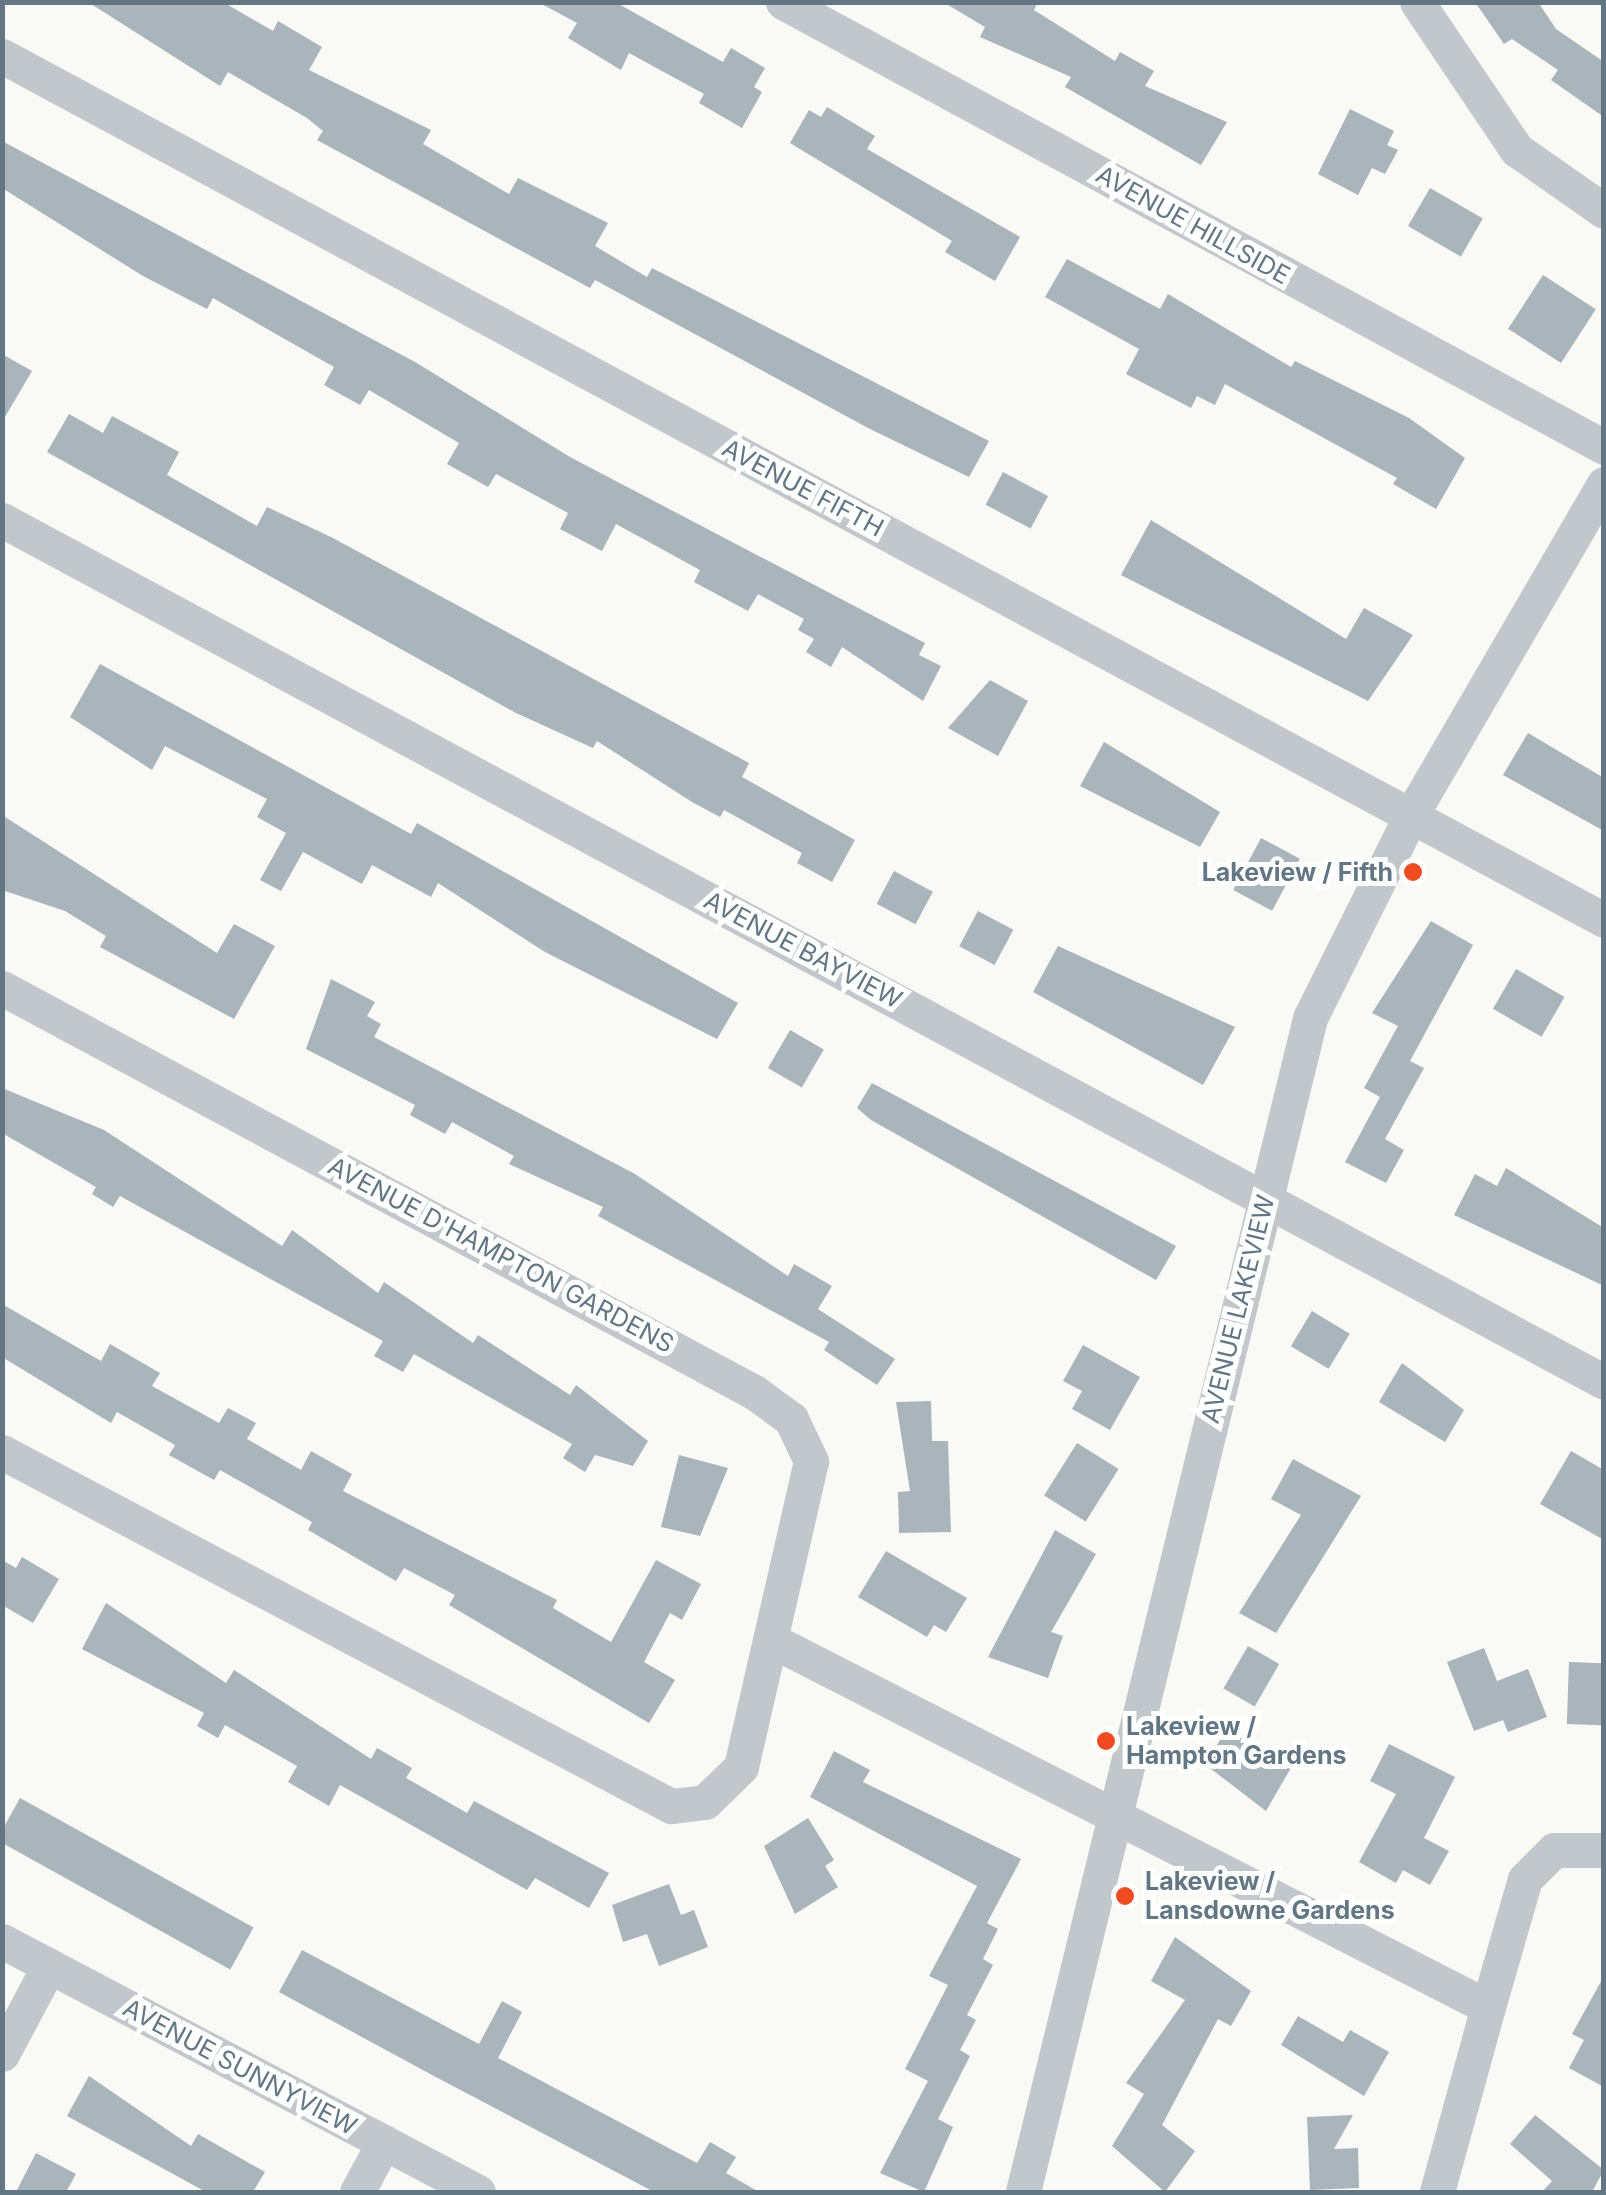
<!DOCTYPE html>
<style>
body{margin:0}
#map{position:relative;width:1606px;height:2195px;overflow:hidden;background:#f9f9f6;font-family:Inter,sans-serif}
div>[style]{position:absolute}
[style*='--x']{left:calc(var(--x)*1px);top:calc(var(--y)*1px);width:calc(var(--w)*1px);rotate:calc(var(--a)*1deg)}
.building>*{inset:0;background:#aab4bb;transform-origin:0 0}
.minor>*{height:35px;margin:-17.5px;padding:0 17.5px;transform-origin:17.5px;border-radius:17.5px;background:#c2c7cb}
.dots>*{width:28px;height:28px;translate:-50% -50%;box-sizing:border-box;border:5px solid #fff;border-radius:50%}
span{translate:-50% -50%;white-space:nowrap;text-align:center;line-height:1.15;-webkit-text-stroke:10px #fff;paint-order:stroke}
.street-label{font-size:25px;color:#627684}
.poi-label{font-size:25px;color:#627684;font-weight:700}
.right{translate:-100% -50%;text-align:right}
.left{translate:0 -50%;text-align:left}
.frame{position:absolute;inset:0;border:5px solid #627684;pointer-events:none}
</style>
<div id="map">
<div class="building">
<div style="clip-path:polygon(88px 2px,223px 2px,273px 31px,278px 21px,322px 47px,309px 70px,431px 130px,423px 144px,509px 194px,518px 178px,608px 223px,595px 246px,647px 277px,652px 268px,989px 441px,969px 477px,868px 428px,595px 280px,590px 288px,468px 222px,317px 140px,323px 131px,307px 118px,228px 72px,220px 86px)"></div>
<div style="clip-path:polygon(538px 2px,615px 2px,723px 62px,731px 48px,765px 68px,754px 87px,762px 92px,742px 128px,699px 103px,704px 94px,629px 53px,621px 70px,568px 38px,577px 23px)"></div>
<div style="clip-path:polygon(943px 2px,1038px 2px,1034px 10px,1115px 61px,1120px 52px,1154px 71px,1145px 86px,1227px 122px,1201px 165px,1065px 87px,1071px 77px,980px 37px,985px 27px)"></div>
<div style="clip-path:polygon(1475px 2px,1538px 2px,1556px 29px,1604px 62px,1604px 117px,1551px 80px,1558px 70px,1512px 39px,1504px 44px)"></div>
<div style="clip-path:polygon(827px 107px,875px 136px,867px 149px,1020px 237px,995px 281px,945px 252px,952px 241px,790px 143px,809px 110px,821px 117px)"></div>
<div style="clip-path:polygon(1350px 109px,1394px 131px,1387px 145px,1398px 150px,1385px 174px,1372px 168px,1358px 195px,1318px 174px)"></div>
<div style="clip-path:polygon(2px 141px,415px 362px,570px 457px,925px 643px,919px 655px,941px 666px,923px 701px,842px 647px,831px 667px,806px 652px,814px 639px,798px 630px,804px 619px,758px 594px,748px 611px,694px 582px,700px 570px,616px 524px,602px 551px,560px 529px,568px 513px,496px 474px,488px 487px,447px 464px,459px 443px,369px 390px,360px 405px,324px 385px,334px 367px,213px 298px,207px 309px,143px 276px,2px 188px)"></div>
<div style="left:1430px;top:188px;width:61px;height:44px;rotate:30deg"></div>
<div style="clip-path:polygon(1067px 259px,1160px 309px,1168px 294px,1291px 367px,1295px 361px,1409px 418px,1465px 458px,1436px 509px,1393px 484px,1397px 478px,1225px 384px,1215px 405px,1197px 396px,1191px 408px,1126px 374px,1139px 349px,1045px 297px)"></div>
<div style="left:1543px;top:275px;width:63px;height:64px;rotate:33deg"></div>
<div style="clip-path:polygon(2px 354px,32px 371px,2px 422px)"></div>
<div style="clip-path:polygon(69px 414px,103px 433px,112px 416px,179px 452px,167px 475px,257px 526px,267px 507px,331px 537px,749px 763px,742px 777px,855px 840px,832px 882px,797px 863px,802px 853px,724px 810px,720px 817px,692px 802px,597px 741px,593px 748px,516px 713px,47px 452px)"></div>
<div style="left:1003px;top:472px;width:51px;height:37px;rotate:28deg"></div>
<div style="clip-path:polygon(1151px 520px,1346px 639px,1364px 608px,1413px 635px,1368px 701px,1121px 575px)"></div>
<div style="clip-path:polygon(100px 664px,411px 834px,417px 823px,738px 1003px,717px 1039px,545px 952px,438px 883px,431px 897px,372px 865px,362px 884px,303px 852px,281px 891px,260px 880px,286px 833px,257px 817px,267px 799px,165px 746px,152px 770px,70px 717px)"></div>
<div style="clip-path:polygon(990px 680px,1028px 701px,998px 756px,948px 728px)"></div>
<div style="clip-path:polygon(1528px 733px,1604px 778px,1604px 831px,1503px 775px)"></div>
<div style="clip-path:polygon(1104px 742px,1220px 812px,1200px 847px,1080px 786px)"></div>
<div style="clip-path:polygon(2px 815px,217px 953px,234px 924px,275px 946px,234px 1019px,100px 947px,106px 936px,65px 911px,2px 890px)"></div>
<div style="left:1261px;top:838px;width:44px;height:59px;rotate:28deg"></div>
<div style="left:894px;top:871px;width:44px;height:37px;rotate:28deg"></div>
<div style="left:978px;top:911px;width:40px;height:40px;rotate:28deg"></div>
<div style="clip-path:polygon(1431px 921px,1473px 945px,1410px 1061px,1424px 1068px,1385px 1139px,1404px 1150px,1386px 1183px,1345px 1162px,1380px 1097px,1364px 1088px,1398px 1026px,1372px 1013px)"></div>
<div style="clip-path:polygon(1058px 946px,1235px 1027px,1203px 1085px,1033px 992px)"></div>
<div style="left:1516px;top:969px;width:56px;height:46px;rotate:30deg"></div>
<div style="clip-path:polygon(331px 979px,375px 1002px,367px 1016px,381px 1024px,374px 1037px,635px 1174px,788px 1276px,794px 1264px,832px 1286px,818px 1309px,895px 1359px,877px 1385px,824px 1350px,829px 1342px,598px 1216px,603px 1207px,509px 1164px,514px 1156px,452px 1122px,445px 1134px,410px 1115px,415px 1105px,306px 1049px)"></div>
<div style="left:790px;top:1030px;width:39px;height:44px;rotate:30deg"></div>
<div style="clip-path:polygon(872px 1083px,1176px 1246px,1156px 1280px,871px 1120px,857px 1108px)"></div>
<div style="clip-path:polygon(2px 1088px,104px 1130px,282px 1246px,292px 1230px,378px 1293px,384px 1282px,473px 1343px,478px 1335px,570px 1395px,576px 1385px,648px 1441px,633px 1466px,595px 1455px,585px 1472px,563px 1458px,572px 1444px,414px 1354px,403px 1372px,374px 1356px,383px 1341px,120px 1196px,113px 1207px,92px 1194px,96px 1187px,2px 1133px)"></div>
<div style="clip-path:polygon(1506px 1168px,1604px 1228px,1604px 1286px,1454px 1215px,1475px 1174px,1497px 1186px)"></div>
<div style="clip-path:polygon(2px 1304px,101px 1361px,110px 1344px,160px 1373px,152px 1386px,219px 1423px,228px 1408px,256px 1423px,247px 1439px,301px 1470px,311px 1451px,352px 1474px,343px 1491px,557px 1600px,553px 1608px,611px 1642px,656px 1560px,701px 1584px,682px 1620px,670px 1613px,644px 1662px,675px 1680px,649px 1723px,449px 1605px,455px 1595px,404px 1568px,396px 1581px,308px 1530px,312px 1522px,220px 1470px,214px 1480px,169px 1455px,175px 1445px,117px 1412px,111px 1423px,2px 1357px)"></div>
<div style="left:1312px;top:1311px;width:44px;height:41px;rotate:31deg"></div>
<div style="clip-path:polygon(1083px 1345px,1140px 1377px,1110px 1430px,1072px 1409px,1082px 1391px,1063px 1381px)"></div>
<div style="clip-path:polygon(1402px 1363px,1464px 1410px,1445px 1442px,1379px 1402px)"></div>
<div style="clip-path:polygon(931px 1401px,932px 1441px,948px 1441px,951px 1532px,899px 1533px,898px 1492px,910px 1491px,896px 1402px)"></div>
<div style="left:1077px;top:1443px;width:49px;height:62px;rotate:32deg"></div>
<div style="clip-path:polygon(1571px 1451px,1604px 1470px,1604px 1540px,1540px 1504px)"></div>
<div style="clip-path:polygon(679px 1455px,728px 1468px,700px 1536px,661px 1527px)"></div>
<div style="clip-path:polygon(1293px 1459px,1361px 1496px,1276px 1633px,1239px 1613px,1301px 1515px,1271px 1499px)"></div>
<div style="clip-path:polygon(1055px 1530px,1096px 1554px,1051px 1632px,1063px 1636px,1048px 1678px,988px 1657px)"></div>
<div style="clip-path:polygon(886px 1551px,967px 1598px,946px 1632px,934px 1625px,927px 1637px,858px 1597px)"></div>
<div style="clip-path:polygon(22px 1557px,59px 1579px,33px 1623px,2px 1605px,2px 1560px,16px 1568px)"></div>
<div style="clip-path:polygon(106px 1603px,226px 1683px,234px 1670px,371px 1759px,377px 1748px,412px 1768px,406px 1778px,467px 1813px,474px 1801px,609px 1873px,589px 1908px,535px 1878px,527px 1890px,340px 1785px,329px 1806px,288px 1782px,297px 1766px,225px 1725px,218px 1738px,197px 1726px,204px 1713px,82px 1649px)"></div>
<div style="left:1248px;top:1646px;width:36px;height:49px;rotate:30deg"></div>
<div style="clip-path:polygon(1484px 1648px,1497px 1681px,1528px 1669px,1547px 1717px,1508px 1732px,1503px 1720px,1474px 1731px,1447px 1662px)"></div>
<div style="left:1569px;top:1662px;width:35px;height:62px;rotate:2deg"></div>
<div style="clip-path:polygon(1226px 1729px,1292px 1766px,1266px 1811px,1206px 1765px)"></div>
<div style="clip-path:polygon(1389px 1744px,1455px 1777px,1424px 1838px,1449px 1851px,1430px 1885px,1403px 1870px,1396px 1883px,1359px 1862px,1396px 1794px,1370px 1781px)"></div>
<div style="clip-path:polygon(834px 1751px,870px 1770px,863px 1782px,1021px 1859px,987px 1923px,998px 1929px,983px 1959px,993px 1965px,967px 2015px,976px 2020px,960px 2050px,970px 2056px,938px 2119px,953px 2127px,924px 2192px,880px 2173px,928px 2081px,905px 2069px,948px 1985px,929px 1976px,977px 1886px,810px 1797px)"></div>
<div style="left:20px;top:1798px;width:267px;height:48px;rotate:29deg"></div>
<div style="clip-path:polygon(808px 1818px,834px 1860px,825px 1866px,838px 1887px,795px 1914px,764px 1846px)"></div>
<div style="clip-path:polygon(669px 1884px,681px 1915px,694px 1910px,708px 1947px,659px 1966px,647px 1934px,623px 1942px,612px 1905px)"></div>
<div style="clip-path:polygon(1175px 1937px,1251px 1991px,1231px 2026px,1218px 2019px,1162px 2125px,1195px 2151px,1165px 2192px,1112px 2146px,1144px 2094px,1126px 2083px,1185px 2000px,1151px 1981px)"></div>
<div style="clip-path:polygon(302px 1950px,479px 2044px,502px 2001px,522px 2012px,498px 2058px,697px 2163px,710px 2142px,736px 2157px,726px 2173px,759px 2192px,654px 2192px,432px 2075px,279px 1992px)"></div>
<div style="clip-path:polygon(1604px 1976px,1604px 2087px,1569px 2068px,1584px 2040px,1572px 2034px)"></div>
<div style="clip-path:polygon(1298px 2016px,1343px 2042px,1350px 2030px,1389px 2052px,1364px 2096px,1281px 2045px)"></div>
<div style="clip-path:polygon(89px 2076px,191px 2146px,198px 2134px,265px 2172px,253px 2192px,206px 2192px,67px 2116px)"></div>
<div style="clip-path:polygon(1353px 2115px,1334px 2149px,1358px 2148px,1359px 2188px,1310px 2190px,1307px 2117px)"></div>
<div style="clip-path:polygon(1535px 2115px,1604px 2170px,1592px 2192px,1542px 2192px,1552px 2181px,1510px 2144px)"></div>
<div style="clip-path:polygon(36px 2153px,76px 2174px,66px 2192px,16px 2192px)"></div>
</div>
<div class="minor">
<div style="--x:783;--y:2;--w:934;--a:28.46"></div>
<div style="--x:1417;--y:2;--w:179;--a:56"></div>
<div style="--x:1517;--y:150;--w:106;--a:35"></div>
<div style="--x:2;--y:56;--w:1820;--a:28.34"></div>
<div style="--x:2;--y:520;--w:1819;--a:28.28"></div>
<div style="--x:2;--y:988;--w:854;--a:28.25"></div>
<div style="--x:754;--y:1392;--w:46;--a:36.1"></div>
<div style="--x:791;--y:1419;--w:47;--a:64.5"></div>
<div style="--x:811;--y:1461;--w:314;--a:102.9"></div>
<div style="--x:741;--y:1767;--w:50;--a:135.8"></div>
<div style="--x:705;--y:1802;--w:34;--a:173"></div>
<div style="--x:671;--y:1806;--w:757;--a:-152.11"></div>
<div style="--x:773;--y:1641;--w:803;--a:27.11"></div>
<div style="--x:1488;--y:2007;--w:133;--a:-73.9"></div>
<div style="--x:1525;--y:1879;--w:41;--a:-45"></div>
<div style="--x:1554;--y:1850;--w:50;--a:0"></div>
<div style="--x:2;--y:1941;--w:538;--a:27.8"></div>
<div style="--x:2;--y:2054;--w:100;--a:-61.9"></div>
<div style="--x:357;--y:2192;--w:57;--a:-61.6"></div>
<div style="--x:1023;--y:2192;--w:1209;--a:-76.26"></div>
<div style="--x:1310;--y:1018;--w:225;--a:-63.5"></div>
<div style="--x:1410;--y:817;--w:385;--a:-59.8"></div>
<div style="--x:1437;--y:2192;--w:192;--a:-74.6"></div>
</div>
<div class="dots">
<div style="left:1413px;top:872px;background:#f04b20"></div>
<div style="left:1106px;top:1741px;background:#f04b20"></div>
<div style="left:1125px;top:1896px;background:#f04b20"></div>
</div>
<div class="street-label">
<span style="left:1193px;top:225px;rotate:29deg">AVENUE HILLSIDE</span>
<span style="left:803px;top:488px;rotate:28deg">AVENUE FIFTH</span>
<span style="left:803px;top:950px;rotate:28deg">AVENUE BAYVIEW</span>
<span style="left:501px;top:1255px;rotate:28deg">AVENUE D'HAMPTON GARDENS</span>
<span style="left:1238px;top:1309px;rotate:-76deg">AVENUE LAKEVIEW</span>
<span style="left:240px;top:2067px;rotate:28deg">AVENUE SUNNYVIEW</span>
</div>
<div class="poi-label">
<span class="right" style="left:1393px;top:872px">Lakeview / Fifth</span>
<span class="left" style="left:1126px;top:1741px">Lakeview /<br>Hampton Gardens</span>
<span class="left" style="left:1145px;top:1896px">Lakeview /<br>Lansdowne Gardens</span>
</div>
<div class="frame"></div>
</div>
